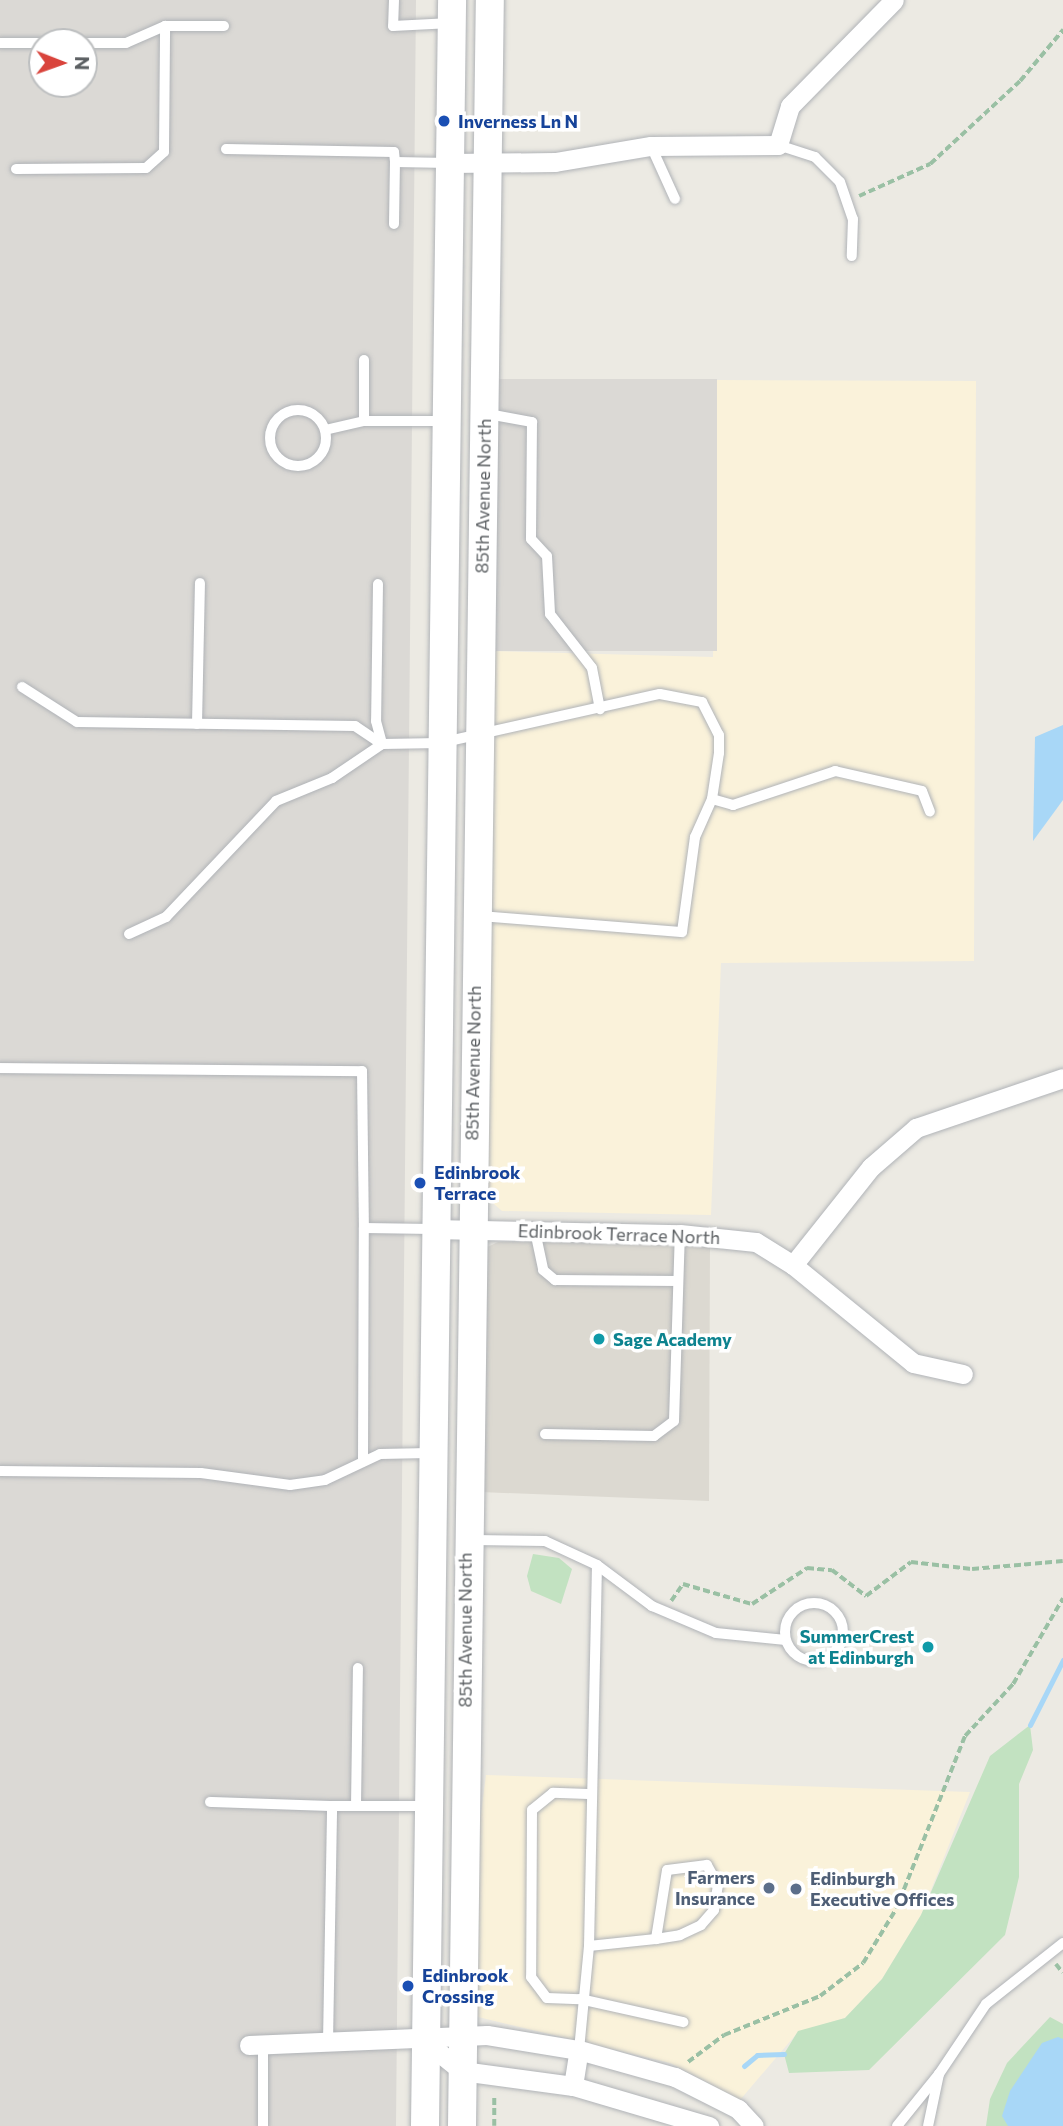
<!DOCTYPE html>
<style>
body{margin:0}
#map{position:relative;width:1063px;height:2126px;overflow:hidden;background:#eceae3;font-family:Commissioner,sans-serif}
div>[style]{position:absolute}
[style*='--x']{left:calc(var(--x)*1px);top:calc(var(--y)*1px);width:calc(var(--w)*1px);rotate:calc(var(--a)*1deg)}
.commercial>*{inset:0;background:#faf2da}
.industrial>*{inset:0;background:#dbd9d5;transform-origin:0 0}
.education>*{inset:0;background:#dcd9d1}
.green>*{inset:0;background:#c2e2c1}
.water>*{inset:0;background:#a8d7f7}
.stream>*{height:5px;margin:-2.5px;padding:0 2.5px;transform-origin:2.5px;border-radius:2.5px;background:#a8d7f7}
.path>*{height:3.5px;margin-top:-1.75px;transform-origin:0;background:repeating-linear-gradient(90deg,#9ac0a4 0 7px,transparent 0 10.5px)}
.roads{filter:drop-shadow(0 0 2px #b0b3b7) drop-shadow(0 0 2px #b0b3b7)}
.service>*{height:10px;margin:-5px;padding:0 5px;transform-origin:5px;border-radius:5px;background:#fff}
.service>.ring{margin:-5px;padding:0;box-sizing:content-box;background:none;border:10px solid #fff;border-radius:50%}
.minor>*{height:19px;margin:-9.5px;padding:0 9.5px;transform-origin:9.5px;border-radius:9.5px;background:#fff}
.secondary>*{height:28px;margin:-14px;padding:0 14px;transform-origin:14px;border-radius:14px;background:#fff}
.dots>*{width:19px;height:19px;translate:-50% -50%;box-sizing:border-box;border:4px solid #fff;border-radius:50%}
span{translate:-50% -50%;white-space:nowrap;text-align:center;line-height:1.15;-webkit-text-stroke:7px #fff;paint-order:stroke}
.transit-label{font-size:18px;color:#164399;font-weight:700}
.left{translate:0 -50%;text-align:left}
.street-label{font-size:18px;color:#5b5f62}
.culture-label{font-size:18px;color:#0d838f;font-weight:700}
.right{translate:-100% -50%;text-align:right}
.service-label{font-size:18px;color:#4e5e75;font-weight:700}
.north{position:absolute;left:28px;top:28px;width:70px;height:70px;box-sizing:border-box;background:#fff;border:2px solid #bdbfc0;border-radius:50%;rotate:91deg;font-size:19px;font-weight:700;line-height:28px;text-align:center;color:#5b5f62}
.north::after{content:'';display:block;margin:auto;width:24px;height:32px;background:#d9443c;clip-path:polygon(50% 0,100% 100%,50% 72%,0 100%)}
</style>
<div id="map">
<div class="commercial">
<div style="clip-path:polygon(717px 380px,976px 381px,974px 961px,721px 963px,711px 1215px,502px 1211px,486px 1197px,491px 651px,713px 657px)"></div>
<div style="clip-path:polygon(486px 1775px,970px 1792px,921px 1915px,882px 1979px,845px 2018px,798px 2032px,740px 2100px,670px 2063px,478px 2017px,473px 2009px,475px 1858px)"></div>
</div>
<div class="industrial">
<div style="clip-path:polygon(evenodd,0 0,416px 0,396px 2126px,0 2126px,0 0,42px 42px,84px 42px,84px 84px,42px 84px,42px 42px)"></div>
<div style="left:496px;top:379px;width:221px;height:272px"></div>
</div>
<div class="education">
<div style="clip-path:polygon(498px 1242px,710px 1244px,709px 1501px,480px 1492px,481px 1250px)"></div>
</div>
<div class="green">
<div style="clip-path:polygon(533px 1554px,559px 1558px,572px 1569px,561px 1604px,531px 1591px,527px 1576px)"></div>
<div style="clip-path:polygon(1030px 1725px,1033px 1750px,1019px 1784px,1019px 1877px,1005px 1935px,869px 2070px,789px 2073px,784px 2054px,798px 2031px,845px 2018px,882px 1979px,921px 1915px,990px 1756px)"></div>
<div style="clip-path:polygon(1050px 2017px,1063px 2024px,1063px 2126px,986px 2126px,990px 2099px,1007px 2063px)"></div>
</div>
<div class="water">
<div style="clip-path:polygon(1063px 725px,1063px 800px,1033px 841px,1035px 737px)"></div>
<div style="clip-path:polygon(1058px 2037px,1063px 2039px,1063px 2126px,1008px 2126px,1002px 2116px,1010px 2091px,1042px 2043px)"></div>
</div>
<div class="stream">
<div style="--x:1030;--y:1725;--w:73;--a:-63.1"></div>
<div style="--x:744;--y:2066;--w:17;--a:-40"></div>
<div style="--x:757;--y:2055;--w:27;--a:-2"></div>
</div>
<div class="path">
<div style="--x:859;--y:196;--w:78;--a:-24.3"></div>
<div style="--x:930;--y:164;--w:122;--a:-42.7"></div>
<div style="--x:1020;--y:81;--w:67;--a:-49.9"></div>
<div style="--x:671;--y:1601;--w:21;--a:-55"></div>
<div style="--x:683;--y:1584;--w:72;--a:16.2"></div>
<div style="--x:752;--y:1604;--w:66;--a:-33.2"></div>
<div style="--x:807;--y:1568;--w:25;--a:5"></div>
<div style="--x:832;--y:1570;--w:43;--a:37.4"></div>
<div style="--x:866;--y:1596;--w:56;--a:-37.1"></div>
<div style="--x:911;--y:1562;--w:61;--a:6.5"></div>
<div style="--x:972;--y:1569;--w:91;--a:-5"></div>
<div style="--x:1056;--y:1964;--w:11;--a:52"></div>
<div style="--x:688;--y:2062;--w:45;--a:-36.9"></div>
<div style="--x:724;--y:2035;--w:104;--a:-22.1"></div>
<div style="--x:820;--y:1996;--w:54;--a:-37.5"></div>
<div style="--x:863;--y:1963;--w:63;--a:-58.6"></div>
<div style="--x:896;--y:1909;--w:186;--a:-68.3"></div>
<div style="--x:965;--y:1736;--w:71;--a:-47.3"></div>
<div style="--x:1013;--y:1684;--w:99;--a:-59.8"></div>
<div style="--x:494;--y:2126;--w:30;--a:-90"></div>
</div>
<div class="roads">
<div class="service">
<div style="--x:394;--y:0;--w:26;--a:92"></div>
<div style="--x:393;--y:26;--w:58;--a:-3"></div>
<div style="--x:0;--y:43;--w:42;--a:0"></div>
<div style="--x:84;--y:43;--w:42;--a:0"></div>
<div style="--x:126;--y:43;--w:43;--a:-23.6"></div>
<div style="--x:778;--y:145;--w:39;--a:18"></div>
<div style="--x:815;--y:157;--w:35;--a:45"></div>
<div style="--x:840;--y:182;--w:39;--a:71"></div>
<div style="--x:853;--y:219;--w:37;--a:92"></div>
<div style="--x:651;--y:146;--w:58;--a:65.6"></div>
<div style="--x:226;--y:149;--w:168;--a:1"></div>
<div style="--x:394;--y:152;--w:10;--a:84"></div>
<div style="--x:395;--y:162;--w:54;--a:1.1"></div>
<div style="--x:16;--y:169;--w:130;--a:-0.4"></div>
<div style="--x:146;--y:168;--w:24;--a:-42"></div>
<div style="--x:164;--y:152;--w:126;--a:-89.5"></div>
<div style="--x:165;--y:26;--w:59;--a:0"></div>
<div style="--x:394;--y:224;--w:62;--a:-89.1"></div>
<div style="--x:364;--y:360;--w:61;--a:90"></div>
<div style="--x:364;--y:421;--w:81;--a:0"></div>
<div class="ring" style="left:270px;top:410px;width:46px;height:46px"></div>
<div style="--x:488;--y:414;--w:45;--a:10.3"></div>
<div style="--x:532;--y:422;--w:117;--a:90.5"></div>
<div style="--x:531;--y:539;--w:23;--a:47"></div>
<div style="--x:547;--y:556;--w:58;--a:87"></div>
<div style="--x:550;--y:614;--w:68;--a:52.1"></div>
<div style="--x:592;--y:668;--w:42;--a:79"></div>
<div style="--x:325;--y:430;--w:40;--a:-13"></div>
<div style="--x:378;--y:584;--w:137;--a:90.8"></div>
<div style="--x:376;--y:721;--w:24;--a:75"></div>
<div style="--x:22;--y:687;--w:65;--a:32.5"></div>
<div style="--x:77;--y:722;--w:278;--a:0.8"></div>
<div style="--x:355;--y:726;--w:32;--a:34"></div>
<div style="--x:197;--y:724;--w:141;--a:-88.8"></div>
<div style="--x:712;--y:799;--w:22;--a:16"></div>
<div style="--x:733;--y:805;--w:108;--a:-18.4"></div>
<div style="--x:835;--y:771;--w:89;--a:12.9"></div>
<div style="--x:922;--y:791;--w:22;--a:69"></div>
<div style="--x:129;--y:934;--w:41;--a:-24.7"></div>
<div style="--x:166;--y:917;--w:160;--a:-46.5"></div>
<div style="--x:276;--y:801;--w:61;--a:-22.3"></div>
<div style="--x:332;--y:778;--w:60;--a:-34.2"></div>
<div style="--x:382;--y:744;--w:58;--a:-1"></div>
<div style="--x:440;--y:743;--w:225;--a:-12.6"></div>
<div style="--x:660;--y:694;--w:43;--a:10.8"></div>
<div style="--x:702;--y:702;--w:37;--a:63"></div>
<div style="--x:719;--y:735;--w:18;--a:90"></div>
<div style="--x:719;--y:753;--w:47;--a:98.7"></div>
<div style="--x:712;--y:799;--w:42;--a:114.1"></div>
<div style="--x:695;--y:837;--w:96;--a:97.8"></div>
<div style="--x:682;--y:932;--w:204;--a:-175.5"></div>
<div style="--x:0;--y:1068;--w:362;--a:0.5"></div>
<div style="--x:362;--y:1071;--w:157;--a:89.3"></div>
<div style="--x:364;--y:1228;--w:69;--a:0.8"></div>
<div style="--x:535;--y:1231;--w:40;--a:78"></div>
<div style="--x:543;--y:1270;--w:16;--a:40"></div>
<div style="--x:555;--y:1280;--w:123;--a:0.5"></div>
<div style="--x:545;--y:1434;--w:109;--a:1.1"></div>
<div style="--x:654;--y:1436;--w:25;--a:-37"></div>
<div style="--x:674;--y:1421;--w:187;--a:-88.2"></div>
<div style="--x:363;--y:1459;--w:231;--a:-89.8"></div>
<div style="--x:0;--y:1471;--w:201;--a:0.6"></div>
<div style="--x:201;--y:1473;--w:90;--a:7.7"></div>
<div style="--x:290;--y:1485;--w:35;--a:-8"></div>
<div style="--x:325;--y:1480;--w:61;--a:-25.3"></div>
<div style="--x:380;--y:1454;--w:49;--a:-1.2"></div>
<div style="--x:473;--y:1540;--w:72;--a:0.8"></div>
<div style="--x:545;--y:1541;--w:57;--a:24.8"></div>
<div style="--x:597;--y:1565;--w:69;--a:36.7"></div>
<div style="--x:652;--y:1606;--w:69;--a:22.9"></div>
<div style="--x:716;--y:1633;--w:70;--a:5.7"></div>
<div class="ring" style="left:785px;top:1603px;width:48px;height:48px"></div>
<div style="--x:588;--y:1794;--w:35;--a:-178"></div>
<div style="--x:553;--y:1793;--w:27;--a:141"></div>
<div style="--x:532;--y:1810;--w:167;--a:90.3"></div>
<div style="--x:531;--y:1977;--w:26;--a:53"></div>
<div style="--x:547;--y:1998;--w:33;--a:2"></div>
<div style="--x:580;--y:1999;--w:106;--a:12.6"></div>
<div style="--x:210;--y:1802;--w:122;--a:1.9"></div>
<div style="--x:356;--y:1806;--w:138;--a:-89.2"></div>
<div style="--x:589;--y:1946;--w:67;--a:-6"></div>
<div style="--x:656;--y:1939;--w:24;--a:-9"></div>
<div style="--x:680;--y:1935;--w:23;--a:-25"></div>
<div style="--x:701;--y:1925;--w:20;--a:-49"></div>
<div style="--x:714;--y:1910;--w:25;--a:-81"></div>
<div style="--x:718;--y:1885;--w:23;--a:-119"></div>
<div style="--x:707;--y:1865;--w:40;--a:172.9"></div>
<div style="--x:667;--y:1870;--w:70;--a:99.1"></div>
<div style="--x:328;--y:2042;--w:236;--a:-89"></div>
<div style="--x:332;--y:1806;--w:95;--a:0"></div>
<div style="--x:579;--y:2050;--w:104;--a:-84.5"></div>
<div style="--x:589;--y:1946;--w:381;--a:-88.8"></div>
<div style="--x:939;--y:2074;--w:84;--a:-56.1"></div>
<div style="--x:986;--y:2004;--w:98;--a:-38.4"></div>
<div style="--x:263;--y:2126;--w:82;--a:-90"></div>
<div style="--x:897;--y:2126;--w:67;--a:-51.1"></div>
<div style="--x:939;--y:2074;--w:53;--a:101.9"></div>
</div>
<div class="minor">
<div style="--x:449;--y:163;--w:106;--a:-0.5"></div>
<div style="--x:555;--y:162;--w:97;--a:-9.5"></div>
<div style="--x:651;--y:146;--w:127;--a:-0.5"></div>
<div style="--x:778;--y:145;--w:41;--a:-72.9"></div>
<div style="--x:790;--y:106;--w:148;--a:-45.5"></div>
<div style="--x:433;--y:1229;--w:247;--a:1.2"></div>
<div style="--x:680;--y:1234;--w:76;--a:6"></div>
<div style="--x:756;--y:1242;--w:44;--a:31.9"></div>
<div style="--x:793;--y:1265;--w:155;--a:39.2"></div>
<div style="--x:913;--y:1363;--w:51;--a:12.4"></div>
<div style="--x:793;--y:1265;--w:125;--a:-51.5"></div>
<div style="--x:871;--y:1167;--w:60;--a:-40.9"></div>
<div style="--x:916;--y:1128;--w:155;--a:-18.8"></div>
<div style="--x:426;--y:2042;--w:46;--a:38.9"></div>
<div style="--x:462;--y:2071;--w:112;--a:7.7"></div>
<div style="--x:573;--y:2086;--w:142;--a:16.4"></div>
<div style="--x:249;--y:2045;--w:238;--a:-2.4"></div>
<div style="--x:487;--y:2035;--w:93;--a:9.3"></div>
<div style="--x:579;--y:2050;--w:100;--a:15.7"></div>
<div style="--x:675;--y:2077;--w:71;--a:26.9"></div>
<div style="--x:738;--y:2109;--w:23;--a:47"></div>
<div style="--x:573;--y:2086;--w:36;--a:-81"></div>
</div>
<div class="secondary">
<div style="--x:425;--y:2126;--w:2126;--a:-89.27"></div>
<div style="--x:462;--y:2126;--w:2126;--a:-89.25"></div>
</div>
</div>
<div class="dots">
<div style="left:444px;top:121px;background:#1a4fb4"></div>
<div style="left:420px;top:1183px;background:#1a4fb4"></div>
<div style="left:599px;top:1339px;background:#0f9aa8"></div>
<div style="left:928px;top:1647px;background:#0f9aa8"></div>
<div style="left:769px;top:1888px;background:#5c6f8a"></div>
<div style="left:796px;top:1889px;background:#5c6f8a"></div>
<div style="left:408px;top:1986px;background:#1a4fb4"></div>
</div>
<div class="transit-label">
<span class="left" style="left:458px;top:121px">Inverness Ln N</span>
<span class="left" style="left:434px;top:1183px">Edinbrook<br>Terrace</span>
<span class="left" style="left:422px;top:1986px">Edinbrook<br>Crossing</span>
</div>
<div class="street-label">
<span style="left:483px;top:496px;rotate:-89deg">85th Avenue North</span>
<span style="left:473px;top:1063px;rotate:-89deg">85th Avenue North</span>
<span style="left:619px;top:1234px;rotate:2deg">Edinbrook Terrace North</span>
<span style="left:465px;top:1630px;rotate:-90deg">85th Avenue North</span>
</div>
<div class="culture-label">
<span class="left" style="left:613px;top:1339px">Sage Academy</span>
<span class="right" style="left:914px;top:1647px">SummerCrest<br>at Edinburgh</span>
</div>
<div class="service-label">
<span class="right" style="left:755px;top:1888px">Farmers<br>Insurance</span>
<span class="left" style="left:810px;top:1889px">Edinburgh<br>Executive Offices</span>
</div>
<div class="north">N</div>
</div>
